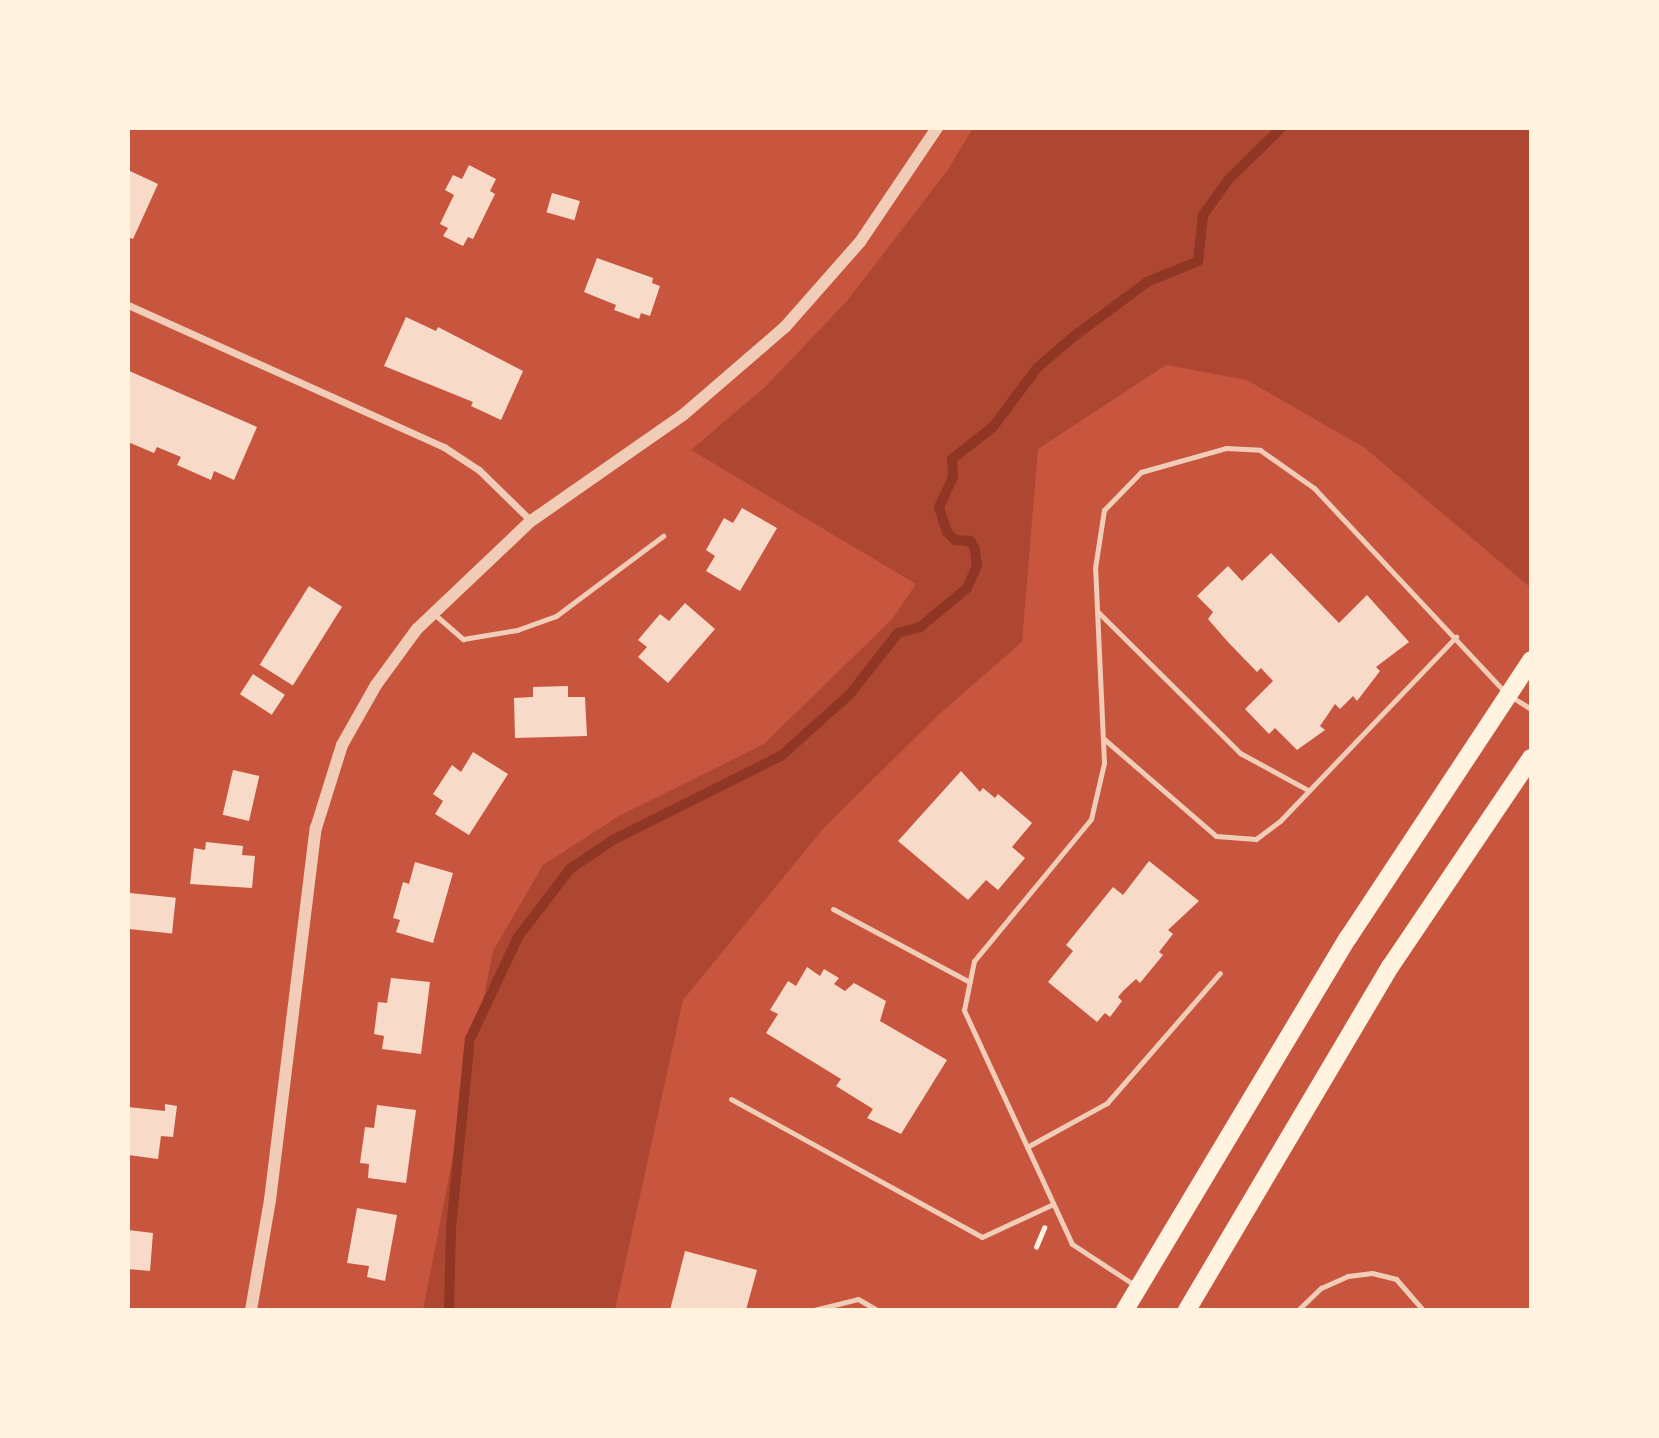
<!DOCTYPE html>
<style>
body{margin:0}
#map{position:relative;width:1659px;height:1438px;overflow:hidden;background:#c8553d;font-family:Montserrat,sans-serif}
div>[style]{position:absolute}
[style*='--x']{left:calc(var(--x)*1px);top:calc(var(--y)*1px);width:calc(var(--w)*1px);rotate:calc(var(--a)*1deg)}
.green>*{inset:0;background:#ae4732}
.stream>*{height:10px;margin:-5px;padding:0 5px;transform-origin:5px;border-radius:5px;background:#8f3625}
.building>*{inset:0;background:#f7dbc8;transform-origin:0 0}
.path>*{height:4.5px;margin:-2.25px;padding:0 2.25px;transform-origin:2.25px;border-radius:2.25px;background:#fff3e0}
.service>*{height:5px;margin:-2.5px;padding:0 2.5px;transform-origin:2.5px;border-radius:2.5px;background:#f1ccb7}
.minor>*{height:7px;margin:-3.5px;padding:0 3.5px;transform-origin:3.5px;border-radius:3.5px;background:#f1ccb7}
.tertiary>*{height:12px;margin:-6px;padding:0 6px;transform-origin:6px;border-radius:6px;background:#f1ccb7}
.primary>*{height:18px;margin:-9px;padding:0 9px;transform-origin:9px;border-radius:9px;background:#fff3e0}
span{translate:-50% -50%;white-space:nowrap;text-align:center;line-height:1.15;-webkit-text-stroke:5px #fff3e0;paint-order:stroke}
.frame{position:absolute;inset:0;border:130px solid #fff3e0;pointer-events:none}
</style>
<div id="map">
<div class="green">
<div style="clip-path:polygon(973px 128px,1531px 128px,1531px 588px,1365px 448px,1247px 380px,1166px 365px,1038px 449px,1022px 642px,936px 717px,823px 829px,683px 1000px,615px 1310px,423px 1310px,493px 951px,543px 865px,619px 816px,764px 744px,893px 618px,916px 584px,691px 450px,766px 386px,847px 301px,947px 171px)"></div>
</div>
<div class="stream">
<div style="--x:449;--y:1310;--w:82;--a:-88.6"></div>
<div style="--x:451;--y:1228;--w:190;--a:-84.3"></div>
<div style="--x:470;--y:1039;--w:113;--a:-64.8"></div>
<div style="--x:518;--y:937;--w:86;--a:-52.6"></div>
<div style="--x:570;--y:869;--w:52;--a:-34"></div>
<div style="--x:613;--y:840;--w:188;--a:-26.6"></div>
<div style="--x:781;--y:756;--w:93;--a:-41.9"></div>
<div style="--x:850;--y:694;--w:78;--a:-51.8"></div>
<div style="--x:898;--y:633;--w:23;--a:-15"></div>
<div style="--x:920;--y:627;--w:61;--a:-39.7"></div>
<div style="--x:967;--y:588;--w:24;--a:-66"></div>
<div style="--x:977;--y:566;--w:17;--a:-97"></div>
<div style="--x:975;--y:549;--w:9;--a:-122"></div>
<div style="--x:970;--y:541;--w:15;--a:-176"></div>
<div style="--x:955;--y:540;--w:11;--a:-135"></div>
<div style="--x:947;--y:532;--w:26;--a:-108"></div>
<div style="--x:939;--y:507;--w:33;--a:-65"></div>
<div style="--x:953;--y:477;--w:18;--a:-93"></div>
<div style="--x:952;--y:459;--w:52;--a:-38"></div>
<div style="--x:993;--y:427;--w:74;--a:-53.3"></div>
<div style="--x:1037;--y:368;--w:48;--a:-40.7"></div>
<div style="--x:1073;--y:337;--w:92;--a:-36.6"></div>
<div style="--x:1147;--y:282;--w:55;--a:-22.4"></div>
<div style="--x:1198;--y:261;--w:46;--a:-83.8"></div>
<div style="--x:1203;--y:215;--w:44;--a:-54.2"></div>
<div style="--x:1229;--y:179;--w:73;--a:-44.4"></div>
</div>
<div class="building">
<div style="clip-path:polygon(469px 165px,496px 179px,490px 191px,495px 194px,473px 239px,468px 237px,463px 246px,443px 236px,448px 228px,440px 224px,454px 195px,445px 190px,453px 175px,462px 179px)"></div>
<div style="clip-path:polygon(128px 170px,158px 184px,133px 239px,128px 237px)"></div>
<div style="left:552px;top:193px;width:29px;height:20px;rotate:16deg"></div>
<div style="clip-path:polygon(597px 258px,653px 278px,652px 283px,660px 286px,650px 316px,641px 313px,639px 319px,614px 310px,616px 305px,584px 292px)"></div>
<div style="clip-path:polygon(406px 317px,436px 331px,438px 327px,523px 371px,501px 420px,471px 406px,473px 402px,384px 366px)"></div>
<div style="clip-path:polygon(129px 371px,257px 427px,234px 480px,214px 471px,211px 480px,177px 465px,181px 457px,157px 447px,154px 453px,128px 442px)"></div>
<div style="clip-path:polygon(742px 508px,777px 528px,740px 591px,706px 571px,715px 556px,706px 550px,724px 518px,733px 523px)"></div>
<div style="clip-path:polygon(1271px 553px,1339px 623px,1367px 595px,1409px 642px,1376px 667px,1380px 671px,1357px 701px,1353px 696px,1340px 709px,1335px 704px,1320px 726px,1325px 730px,1297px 750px,1275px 728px,1269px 734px,1245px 709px,1273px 681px,1261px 668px,1257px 672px,1227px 641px,1208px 619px,1213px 612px,1197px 596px,1228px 566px,1242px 581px)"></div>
<div style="left:309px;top:586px;width:39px;height:93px;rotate:32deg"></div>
<div style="clip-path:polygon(685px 603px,715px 629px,668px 683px,638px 657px,647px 647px,638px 640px,660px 614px,669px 621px)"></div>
<div style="left:253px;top:674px;width:38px;height:24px;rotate:33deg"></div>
<div style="clip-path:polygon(568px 686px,568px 697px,585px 697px,587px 736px,515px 738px,514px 698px,533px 697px,533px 687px)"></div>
<div style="clip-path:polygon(473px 752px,508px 774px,469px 835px,435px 814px,443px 801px,433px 794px,452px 765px,461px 772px)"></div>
<div style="left:233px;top:770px;width:27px;height:46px;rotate:13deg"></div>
<div style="clip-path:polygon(961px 771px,980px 792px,983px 788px,995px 798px,998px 794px,1032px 823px,1012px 847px,1025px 858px,998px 890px,986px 880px,968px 900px,898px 841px)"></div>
<div style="clip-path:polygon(206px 842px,243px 846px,242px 855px,255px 856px,252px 888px,190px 884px,194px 848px,205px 850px)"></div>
<div style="clip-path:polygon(1149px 861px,1199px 901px,1168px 930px,1173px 934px,1159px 952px,1163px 955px,1140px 983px,1136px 979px,1123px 991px,1118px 997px,1122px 1001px,1110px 1017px,1105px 1013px,1097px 1022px,1048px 982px,1073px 951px,1066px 945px,1113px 887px,1123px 895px)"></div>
<div style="clip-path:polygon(415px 862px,453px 873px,433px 943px,396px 932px,400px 920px,393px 918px,403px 882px,409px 884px)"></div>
<div style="left:130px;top:893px;width:46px;height:36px;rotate:6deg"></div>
<div style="clip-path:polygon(807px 967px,820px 976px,824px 969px,839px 978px,834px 984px,845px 991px,854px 983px,886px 1001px,880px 1021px,947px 1060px,901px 1134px,867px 1118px,873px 1109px,836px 1086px,841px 1079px,766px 1033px,778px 1014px,770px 1010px,788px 981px,796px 986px)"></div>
<div style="clip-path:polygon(391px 978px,430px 982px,421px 1054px,382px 1049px,384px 1036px,374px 1034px,378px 1002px,387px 1003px)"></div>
<div style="clip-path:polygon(165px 1104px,177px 1106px,173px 1137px,161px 1136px,158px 1159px,128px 1155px,128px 1107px,165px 1111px)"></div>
<div style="clip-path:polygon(377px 1105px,416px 1110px,406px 1183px,368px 1178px,369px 1164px,360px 1163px,365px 1127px,374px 1128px)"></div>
<div style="clip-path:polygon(357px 1208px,397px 1215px,385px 1281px,367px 1277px,369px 1266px,347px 1263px)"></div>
<div style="clip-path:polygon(128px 1230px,153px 1233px,150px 1271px,128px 1269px)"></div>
<div style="clip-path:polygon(685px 1251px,757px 1270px,746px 1310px,670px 1310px)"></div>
</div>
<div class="path">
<div style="--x:1036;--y:1247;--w:21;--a:-67"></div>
</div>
<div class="service">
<div style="--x:1097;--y:611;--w:202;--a:44.8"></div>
<div style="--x:1240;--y:753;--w:77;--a:28.6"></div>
<div style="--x:433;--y:613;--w:40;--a:41"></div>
<div style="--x:463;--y:639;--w:55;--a:-9.5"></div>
<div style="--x:517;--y:630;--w:41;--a:-19.7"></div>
<div style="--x:556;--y:616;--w:134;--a:-36.8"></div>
<div style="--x:1104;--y:739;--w:148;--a:40.9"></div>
<div style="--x:1216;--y:836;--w:40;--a:4.3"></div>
<div style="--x:1256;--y:839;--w:30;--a:-37"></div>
<div style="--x:1280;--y:821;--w:255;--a:-46.3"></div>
<div style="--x:833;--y:909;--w:155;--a:28.1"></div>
<div style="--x:731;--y:1099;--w:286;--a:28.8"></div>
<div style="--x:982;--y:1237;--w:78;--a:-24.9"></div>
<div style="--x:1027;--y:1147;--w:91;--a:-28.8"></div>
<div style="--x:1107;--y:1103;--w:172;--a:-49"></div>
<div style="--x:1136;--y:1286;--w:77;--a:-146.7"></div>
<div style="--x:1072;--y:1244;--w:258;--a:-114.8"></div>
<div style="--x:964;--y:1010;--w:50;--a:-78.5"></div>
<div style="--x:974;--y:961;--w:184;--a:-50.5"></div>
<div style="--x:1091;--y:819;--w:57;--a:-76.9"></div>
<div style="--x:1104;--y:763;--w:195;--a:-92.6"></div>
<div style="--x:1095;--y:568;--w:59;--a:-81.2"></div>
<div style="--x:1104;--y:510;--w:53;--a:-45.8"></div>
<div style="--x:1141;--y:472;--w:88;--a:-15.8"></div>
<div style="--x:1226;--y:448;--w:34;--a:3"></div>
<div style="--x:1260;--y:450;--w:66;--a:35.1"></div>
<div style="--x:1314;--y:488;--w:282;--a:46.9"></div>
<div style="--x:1507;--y:694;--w:28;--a:32"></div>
<div style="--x:814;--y:1310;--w:45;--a:-14"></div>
<div style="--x:858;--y:1299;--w:22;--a:30"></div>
<div style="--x:1298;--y:1310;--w:32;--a:-44"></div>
<div style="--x:1321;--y:1288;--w:30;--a:-24"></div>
<div style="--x:1348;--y:1276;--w:24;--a:-7"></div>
<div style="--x:1372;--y:1273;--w:25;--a:14"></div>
<div style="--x:1396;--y:1279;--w:41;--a:48.9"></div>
</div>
<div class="minor">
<div style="--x:128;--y:305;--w:346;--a:24.2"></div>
<div style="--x:444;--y:447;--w:42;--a:33.3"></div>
<div style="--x:479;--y:470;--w:73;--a:44.4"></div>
</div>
<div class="tertiary">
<div style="--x:251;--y:1310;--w:112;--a:-80.2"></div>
<div style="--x:270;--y:1200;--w:375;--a:-83"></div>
<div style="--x:316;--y:828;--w:87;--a:-72.6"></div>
<div style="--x:342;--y:745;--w:69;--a:-60.5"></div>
<div style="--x:376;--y:685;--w:69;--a:-53.8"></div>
<div style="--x:417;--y:629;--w:157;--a:-43.5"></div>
<div style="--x:531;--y:521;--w:185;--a:-34.9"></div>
<div style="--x:683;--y:415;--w:135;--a:-40.8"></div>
<div style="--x:785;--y:327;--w:113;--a:-48.6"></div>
<div style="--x:860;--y:242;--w:138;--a:-56"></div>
</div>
<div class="primary">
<div style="--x:1125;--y:1310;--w:434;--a:-59.1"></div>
<div style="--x:1348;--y:938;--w:333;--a:-56.6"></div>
<div style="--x:1187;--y:1310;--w:399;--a:-59.4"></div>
<div style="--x:1390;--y:967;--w:252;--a:-56"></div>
</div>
<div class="frame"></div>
</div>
